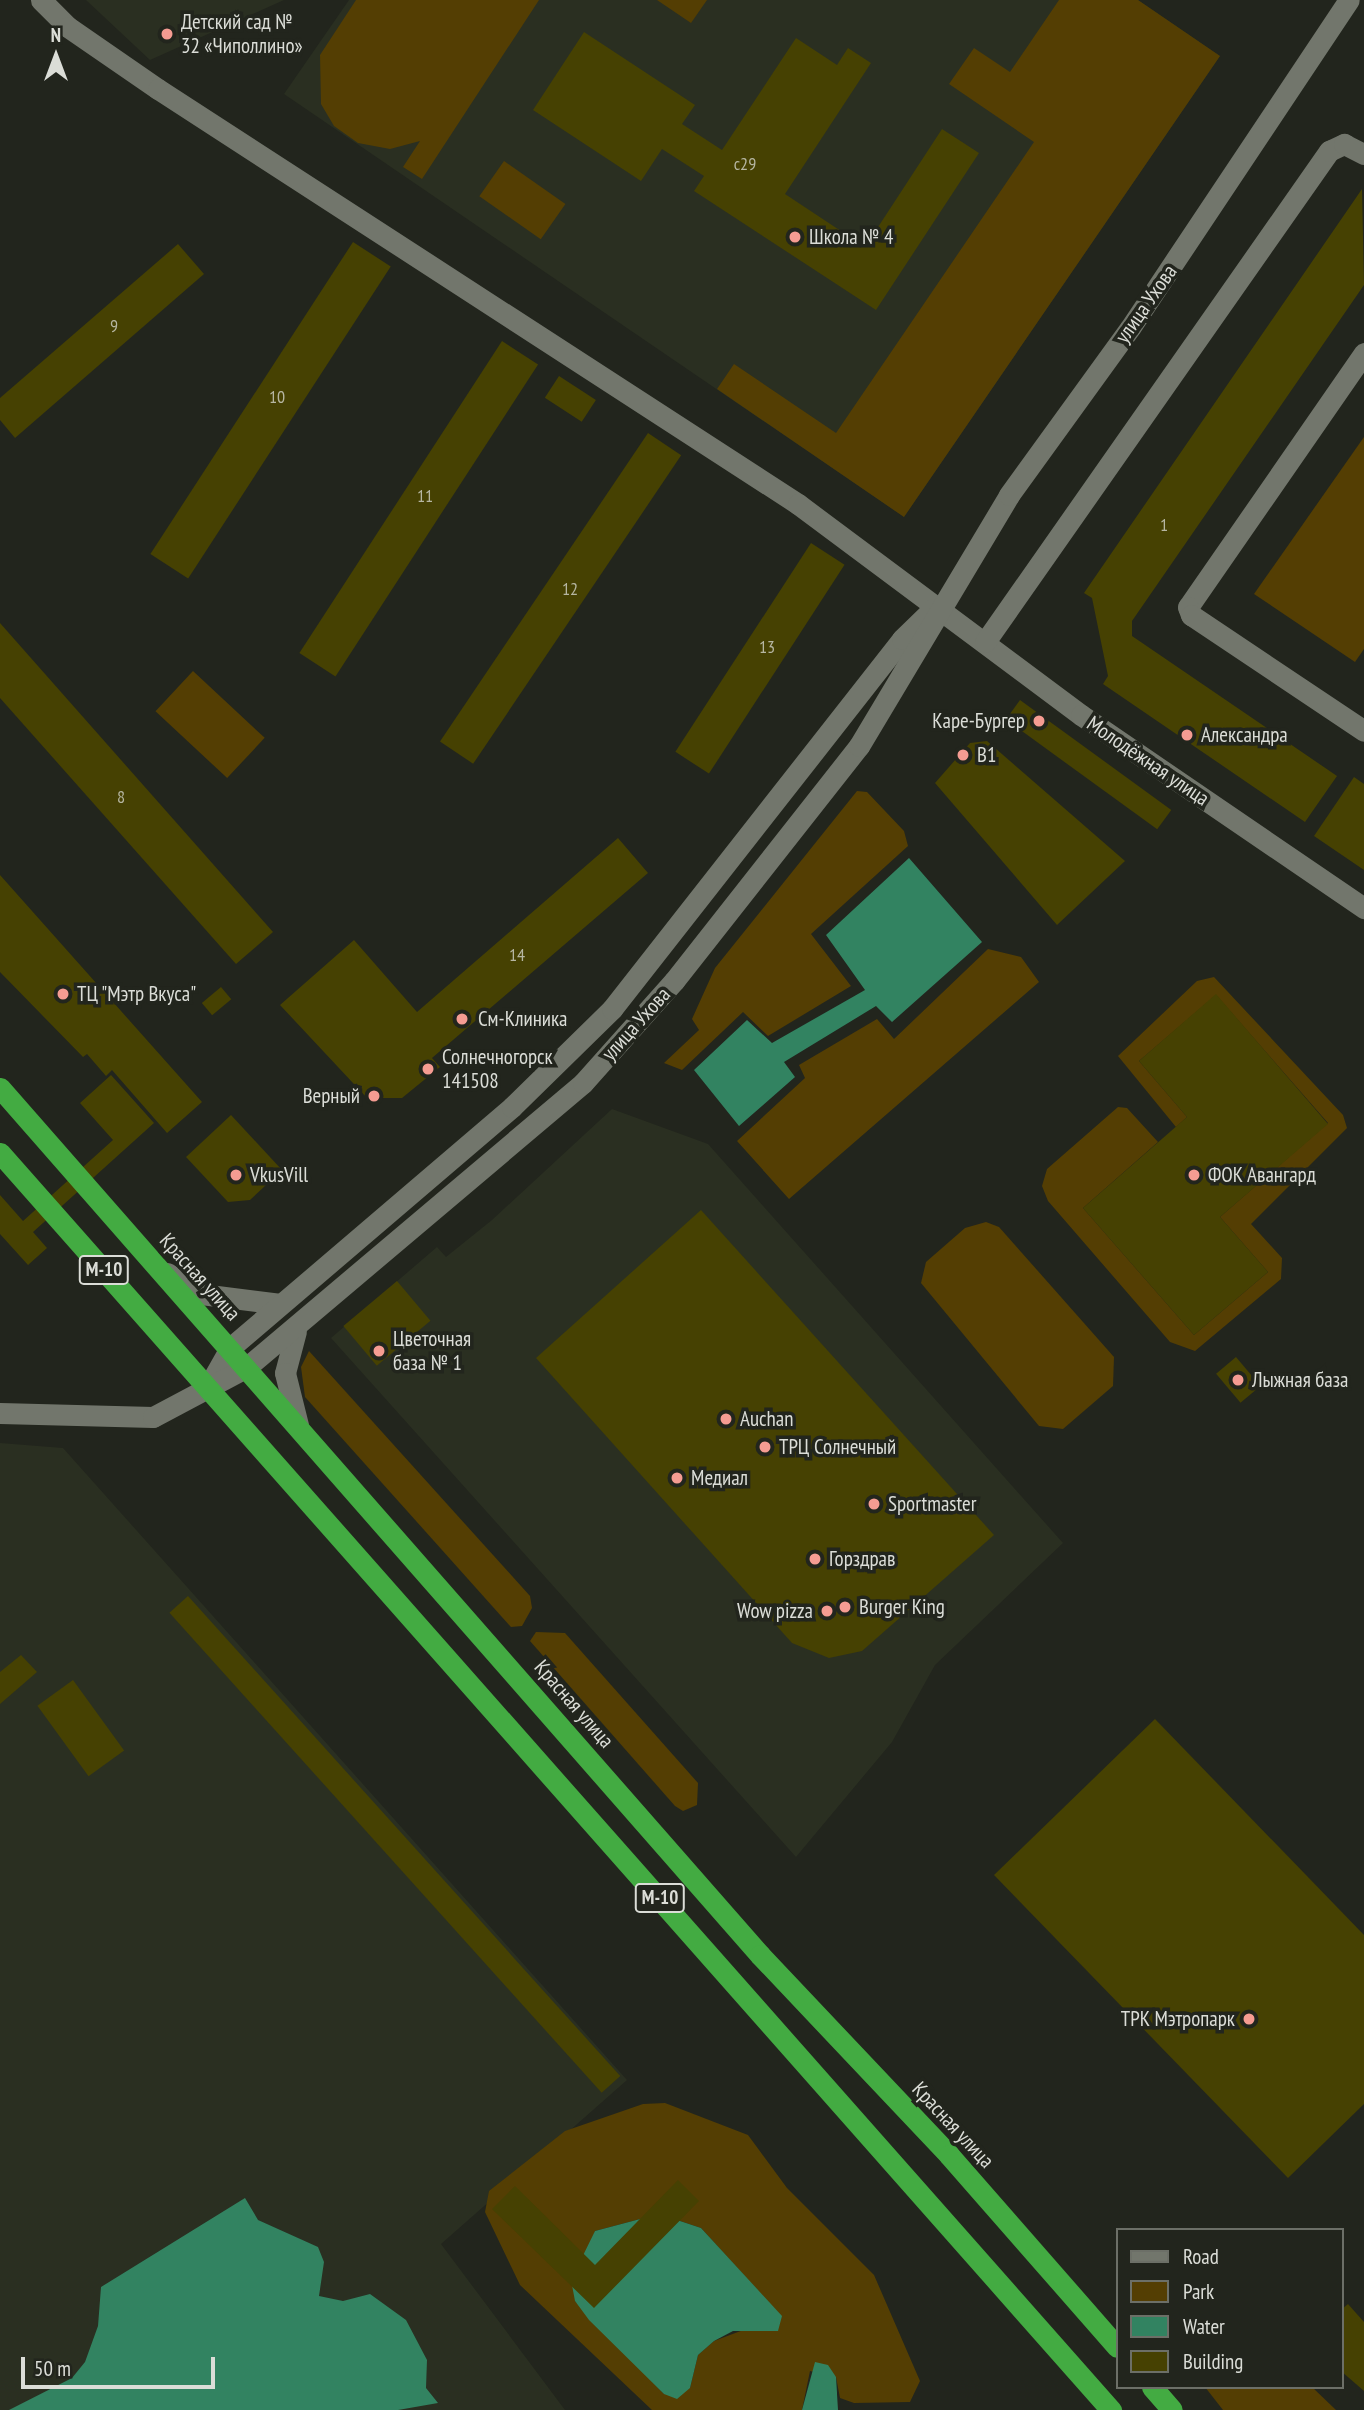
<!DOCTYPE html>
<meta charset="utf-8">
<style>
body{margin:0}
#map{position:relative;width:1364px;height:2410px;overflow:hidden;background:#22251d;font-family:"PT Sans Narrow",sans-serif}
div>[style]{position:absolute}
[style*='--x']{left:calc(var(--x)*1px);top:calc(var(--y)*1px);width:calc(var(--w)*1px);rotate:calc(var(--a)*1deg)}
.built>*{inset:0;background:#2a2f21}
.green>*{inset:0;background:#543e03;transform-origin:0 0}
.water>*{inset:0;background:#328361}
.building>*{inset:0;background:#464102;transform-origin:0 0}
.minor>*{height:21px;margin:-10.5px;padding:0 10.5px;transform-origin:10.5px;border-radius:10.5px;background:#72766c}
.highway>*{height:21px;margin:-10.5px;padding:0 10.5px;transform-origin:10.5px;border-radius:10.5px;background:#43ab42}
.dots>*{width:19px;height:19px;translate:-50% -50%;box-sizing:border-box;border:4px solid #22251d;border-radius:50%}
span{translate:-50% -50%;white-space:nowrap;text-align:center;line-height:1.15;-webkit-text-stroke:7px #22251d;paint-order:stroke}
.number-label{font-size:18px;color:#b6b6a2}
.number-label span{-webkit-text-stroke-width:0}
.shield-label span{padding:2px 5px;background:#22251d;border:2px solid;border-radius:5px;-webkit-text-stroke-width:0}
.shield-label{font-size:19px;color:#dbddd7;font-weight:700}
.poi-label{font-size:21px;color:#dbddd7}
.left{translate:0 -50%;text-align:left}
.right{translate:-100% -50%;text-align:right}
.street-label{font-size:21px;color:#dbddd7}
.legend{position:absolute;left:1116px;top:2228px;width:228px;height:161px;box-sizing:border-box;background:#22251d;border:2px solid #6c6f67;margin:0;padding:9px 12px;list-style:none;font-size:21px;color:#dbddd7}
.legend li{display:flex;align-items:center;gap:14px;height:35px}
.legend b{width:35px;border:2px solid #6c6f67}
.north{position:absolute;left:21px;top:21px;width:70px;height:70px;-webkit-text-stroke:5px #22251d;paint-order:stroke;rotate:0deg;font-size:19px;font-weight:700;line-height:28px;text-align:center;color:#dbddd7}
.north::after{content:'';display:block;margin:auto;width:24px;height:32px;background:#dbddd7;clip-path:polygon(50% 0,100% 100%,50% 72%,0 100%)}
.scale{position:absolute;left:21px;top:2357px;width:194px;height:32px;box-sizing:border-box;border:4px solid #dbddd7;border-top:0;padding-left:9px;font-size:21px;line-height:24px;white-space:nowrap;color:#dbddd7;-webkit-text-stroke:5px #22251d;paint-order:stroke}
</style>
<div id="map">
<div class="built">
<div style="clip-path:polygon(86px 0,284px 0,150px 60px)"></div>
<div style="clip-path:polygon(349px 0,1138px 0,1220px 56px,904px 517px,284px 94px)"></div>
<div style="clip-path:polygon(612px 1109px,708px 1144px,1063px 1543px,935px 1665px,892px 1742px,796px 1857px,331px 1338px,437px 1247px,446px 1257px,492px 1220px)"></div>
<div style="clip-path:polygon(0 1443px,63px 1448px,627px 2080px,441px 2244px,565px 2410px,0 2410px)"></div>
</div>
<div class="green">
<div style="clip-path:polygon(356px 0,539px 0,422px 179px,403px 167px,420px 141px,390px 149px,358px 143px,334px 126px,321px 104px,320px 55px)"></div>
<div style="clip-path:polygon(657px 0,707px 0,691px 23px)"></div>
<div style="clip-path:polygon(1059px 0,1138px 0,1220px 56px,904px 517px,717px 389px,734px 364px,836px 433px,1034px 142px,949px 84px,974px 48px,1010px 72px)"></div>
<div style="left:504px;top:161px;width:75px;height:43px;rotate:35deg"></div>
<div style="clip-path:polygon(1364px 437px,1364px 649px,1355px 662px,1254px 594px)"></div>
<div style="left:193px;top:671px;width:98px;height:55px;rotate:43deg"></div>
<div style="clip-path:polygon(857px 791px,867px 792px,904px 831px,908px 846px,811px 934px,851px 986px,768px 1036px,743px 1012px,682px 1070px,664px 1063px,699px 1030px,692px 1019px,715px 968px)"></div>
<div style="clip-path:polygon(988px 949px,1021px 957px,1039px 982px,789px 1199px,737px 1141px,805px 1078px,799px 1065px,877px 1019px,894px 1039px)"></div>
<div style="clip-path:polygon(1214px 977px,1343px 1115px,1347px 1128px,1251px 1224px,1282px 1258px,1281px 1279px,1195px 1351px,1170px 1342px,1048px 1201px,1042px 1186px,1047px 1169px,1118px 1107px,1127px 1108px,1158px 1142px,1083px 1208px,1194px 1335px,1268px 1272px,1220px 1217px,1328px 1123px,1216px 995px,1139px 1061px,1187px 1117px,1176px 1127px,1118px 1056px,1197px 981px)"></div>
<div style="clip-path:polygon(986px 1222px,999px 1227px,1114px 1357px,1113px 1386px,1063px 1429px,1039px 1426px,921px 1283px,926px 1262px,965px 1228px)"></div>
<div style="clip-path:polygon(309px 1351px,530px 1596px,532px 1608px,522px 1626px,511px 1627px,305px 1397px,301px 1367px)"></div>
<div style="clip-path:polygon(536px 1632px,565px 1633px,698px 1783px,697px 1805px,683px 1811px,675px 1806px,530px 1641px)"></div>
<div style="clip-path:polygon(evenodd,665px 2103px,748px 2135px,787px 2188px,874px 2275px,920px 2381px,910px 2402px,854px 2403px,840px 2398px,836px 2377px,810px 2371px,802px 2410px,652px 2410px,520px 2285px,485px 2212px,489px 2191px,565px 2131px,643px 2104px,665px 2103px,659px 2214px,701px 2228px,781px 2316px,714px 2341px,698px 2355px,690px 2388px,664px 2394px,575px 2301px,595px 2231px,659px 2214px)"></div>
<div style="clip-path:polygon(1205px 2387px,1312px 2387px,1336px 2410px,1223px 2410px)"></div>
</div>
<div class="water">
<div style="clip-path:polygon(909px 858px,982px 942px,892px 1022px,876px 1006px,784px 1062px,795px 1077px,739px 1126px,694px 1070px,747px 1020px,772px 1043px,865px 990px,826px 935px)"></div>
<div style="clip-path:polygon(245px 2198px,258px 2220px,318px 2247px,324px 2262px,319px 2296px,343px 2301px,370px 2294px,406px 2320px,427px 2360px,426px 2388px,438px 2403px,398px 2410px,9px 2410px,72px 2378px,85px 2362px,98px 2326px,101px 2287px)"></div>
<div style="clip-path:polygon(659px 2214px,701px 2228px,782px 2316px,778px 2331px,733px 2331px,714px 2341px,698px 2355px,690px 2388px,677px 2399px,664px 2394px,589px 2320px,575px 2301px,571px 2280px,595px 2231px)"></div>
<div style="clip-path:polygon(815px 2362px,828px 2365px,836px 2377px,838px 2410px,802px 2410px)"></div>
</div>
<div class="building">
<div style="clip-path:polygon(584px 32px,695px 105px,682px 124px,722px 150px,796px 38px,837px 65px,848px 48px,871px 63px,785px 194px,865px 247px,942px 129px,979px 153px,876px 310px,694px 191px,704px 176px,662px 149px,641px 181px,533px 110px)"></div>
<div style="clip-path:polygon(1362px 189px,1364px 285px,1132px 621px,1132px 636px,1337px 776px,1305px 822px,1103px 684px,1108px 676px,1092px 598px,1084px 593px)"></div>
<div style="left:353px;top:242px;width:45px;height:372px;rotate:33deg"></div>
<div style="clip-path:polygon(178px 244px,204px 274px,15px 438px,0 420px,0 398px)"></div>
<div style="left:502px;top:341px;width:43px;height:372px;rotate:33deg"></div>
<div style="left:559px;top:376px;width:44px;height:26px;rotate:33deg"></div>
<div style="left:648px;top:433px;width:40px;height:372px;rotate:34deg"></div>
<div style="left:811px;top:543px;width:40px;height:249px;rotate:33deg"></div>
<div style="clip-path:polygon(0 623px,273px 932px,236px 964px,0 698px)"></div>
<div style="left:1020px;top:700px;width:187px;height:24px;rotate:36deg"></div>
<div style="clip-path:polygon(987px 741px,1125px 861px,1057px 925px,935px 783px,970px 743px)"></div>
<div style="clip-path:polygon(1354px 777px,1364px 784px,1364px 870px,1314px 836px)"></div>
<div style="clip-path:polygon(618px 838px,648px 873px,432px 1058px,440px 1067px,402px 1098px,367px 1098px,280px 1005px,354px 940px,417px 1012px)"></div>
<div style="clip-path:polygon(0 875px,202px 1102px,167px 1133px,112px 1070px,106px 1076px,87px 1054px,83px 1057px,0 972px)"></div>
<div style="left:221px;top:987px;width:16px;height:25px;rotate:50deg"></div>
<div style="clip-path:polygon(1216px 994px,1328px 1124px,1220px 1217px,1268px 1272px,1194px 1335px,1083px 1208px,1187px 1117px,1139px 1061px)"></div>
<div style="clip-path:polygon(111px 1075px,154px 1123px,33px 1232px,47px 1248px,28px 1265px,0 1234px,0 1195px,23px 1221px,113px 1140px,80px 1103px)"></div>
<div style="clip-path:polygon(231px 1115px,282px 1170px,250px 1200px,228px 1202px,186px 1157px)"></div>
<div style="clip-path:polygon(701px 1210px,994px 1535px,862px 1651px,829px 1658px,792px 1643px,536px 1358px)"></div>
<div style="left:397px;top:1281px;width:52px;height:70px;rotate:50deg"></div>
<div style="left:1236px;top:1357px;width:38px;height:26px;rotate:50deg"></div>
<div style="left:188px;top:1596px;width:646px;height:25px;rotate:48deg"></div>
<div style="clip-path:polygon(21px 1655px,37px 1672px,0 1704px,0 1672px)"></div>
<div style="left:73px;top:1680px;width:87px;height:44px;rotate:54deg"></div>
<div style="clip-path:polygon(1155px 1719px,1364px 1935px,1364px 2104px,1288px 2178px,994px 1875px)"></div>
<div style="clip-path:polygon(678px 2180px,699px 2201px,594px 2308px,492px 2209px,515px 2186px,595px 2265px)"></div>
<div style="clip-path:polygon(1348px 2304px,1364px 2322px,1364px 2391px,1341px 2371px,1341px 2310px)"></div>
</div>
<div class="minor">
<div style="--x:41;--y:0;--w:38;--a:45"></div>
<div style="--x:68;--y:27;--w:109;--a:34.6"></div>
<div style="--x:158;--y:89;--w:763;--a:32.96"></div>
<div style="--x:798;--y:504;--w:353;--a:36.7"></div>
<div style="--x:1081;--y:715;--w:343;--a:34.3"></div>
<div style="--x:1364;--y:353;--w:309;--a:124.7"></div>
<div style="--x:1188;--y:607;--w:9;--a:69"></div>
<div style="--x:1191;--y:615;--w:208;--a:33.8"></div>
<div style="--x:985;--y:642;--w:600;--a:-54.98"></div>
<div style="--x:1329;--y:151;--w:17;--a:-25"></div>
<div style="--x:1344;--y:144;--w:22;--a:27"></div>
<div style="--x:167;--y:1273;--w:40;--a:32"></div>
<div style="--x:201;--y:1294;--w:80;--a:7.2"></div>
<div style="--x:296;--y:1331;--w:43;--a:104.7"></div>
<div style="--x:285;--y:1373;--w:54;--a:76"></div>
<div style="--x:208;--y:1387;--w:45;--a:-60.6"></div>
<div style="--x:230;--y:1348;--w:371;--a:-40.5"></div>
<div style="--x:512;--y:1107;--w:140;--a:-44.4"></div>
<div style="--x:612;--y:1009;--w:470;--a:-51.9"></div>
<div style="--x:902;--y:639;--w:43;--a:-44.1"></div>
<div style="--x:0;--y:1413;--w:153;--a:1.5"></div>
<div style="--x:153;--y:1417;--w:106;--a:-28"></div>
<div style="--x:247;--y:1367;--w:440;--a:-40.2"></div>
<div style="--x:583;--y:1083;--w:137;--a:-48.3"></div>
<div style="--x:674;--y:981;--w:299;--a:-51.8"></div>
<div style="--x:859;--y:746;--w:292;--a:-59.1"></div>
<div style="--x:1009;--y:495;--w:206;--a:-54.1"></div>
<div style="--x:1130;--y:328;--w:394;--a:-56.3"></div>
</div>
<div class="highway">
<div style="--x:0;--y:1088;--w:1153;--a:48.76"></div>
<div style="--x:760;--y:1955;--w:275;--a:46.6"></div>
<div style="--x:949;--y:2155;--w:255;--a:48.8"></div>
<div style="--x:0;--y:1153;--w:1678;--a:48.53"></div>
<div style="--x:1152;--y:2387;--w:30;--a:49"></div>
</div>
<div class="dots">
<div style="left:167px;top:34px;background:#f59c92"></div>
<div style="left:795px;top:237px;background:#f59c92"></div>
<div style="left:1039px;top:721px;background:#f59c92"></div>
<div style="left:1187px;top:735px;background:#f59c92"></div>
<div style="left:963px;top:755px;background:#f59c92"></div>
<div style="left:63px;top:994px;background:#f59c92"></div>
<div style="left:462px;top:1019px;background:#f59c92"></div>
<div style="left:428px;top:1069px;background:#f59c92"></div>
<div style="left:374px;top:1096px;background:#f59c92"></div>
<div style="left:236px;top:1175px;background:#f59c92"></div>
<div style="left:1194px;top:1175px;background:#f59c92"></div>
<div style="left:379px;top:1351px;background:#f59c92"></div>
<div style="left:1238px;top:1380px;background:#f59c92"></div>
<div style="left:726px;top:1419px;background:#f59c92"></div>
<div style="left:765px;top:1447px;background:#f59c92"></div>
<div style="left:677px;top:1478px;background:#f59c92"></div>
<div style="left:874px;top:1504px;background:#f59c92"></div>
<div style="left:815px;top:1559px;background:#f59c92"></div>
<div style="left:845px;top:1607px;background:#f59c92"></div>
<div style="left:827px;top:1611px;background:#f59c92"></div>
<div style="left:1249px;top:2019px;background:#f59c92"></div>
</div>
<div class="number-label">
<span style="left:745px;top:164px">с29</span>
<span style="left:114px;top:326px">9</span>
<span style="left:277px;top:397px">10</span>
<span style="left:425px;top:496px">11</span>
<span style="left:1164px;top:525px">1</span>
<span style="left:570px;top:589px">12</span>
<span style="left:767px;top:647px">13</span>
<span style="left:121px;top:797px">8</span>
<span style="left:517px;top:955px">14</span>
</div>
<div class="shield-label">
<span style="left:104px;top:1270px">М-10</span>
<span style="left:660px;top:1898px">М-10</span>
</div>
<div class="poi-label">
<span class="left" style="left:181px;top:34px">Детский сад №<br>32 «Чиполлино»</span>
<span class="left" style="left:809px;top:237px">Школа № 4</span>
<span class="right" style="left:1025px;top:721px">Каре-Бургер</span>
<span class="left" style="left:1201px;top:735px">Александра</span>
<span class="left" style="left:977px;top:755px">В1</span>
<span class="left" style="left:77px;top:994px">ТЦ "Мэтр Вкуса"</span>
<span class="left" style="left:478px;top:1019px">См-Клиника</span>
<span class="left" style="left:442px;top:1069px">Солнечногорск<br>141508</span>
<span class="right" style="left:360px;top:1096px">Верный</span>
<span class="left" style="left:250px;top:1175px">VkusVill</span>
<span class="left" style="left:1208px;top:1175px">ФОК Авангард</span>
<span class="left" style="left:393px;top:1351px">Цветочная<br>база № 1</span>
<span class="left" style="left:1252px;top:1380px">Лыжная база</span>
<span class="left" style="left:740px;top:1419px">Auchan</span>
<span class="left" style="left:779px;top:1447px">ТРЦ Солнечный</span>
<span class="left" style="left:691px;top:1478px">Медиал</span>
<span class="left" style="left:888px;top:1504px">Sportmaster</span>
<span class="left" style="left:829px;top:1559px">Горздрав</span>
<span class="left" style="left:859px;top:1607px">Burger King</span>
<span class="right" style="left:813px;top:1611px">Wow pizza</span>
<span class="right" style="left:1235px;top:2019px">ТРК Мэтропарк</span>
</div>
<div class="street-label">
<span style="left:1146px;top:304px;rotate:-55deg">улица Ухова</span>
<span style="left:1148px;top:761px;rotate:34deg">Молодёжная улица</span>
<span style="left:636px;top:1024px;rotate:-48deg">улица Ухова</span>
<span style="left:200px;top:1277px;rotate:48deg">Красная улица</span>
<span style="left:574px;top:1704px;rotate:49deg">Красная улица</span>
<span style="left:953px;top:2125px;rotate:47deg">Красная улица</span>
</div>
<ul class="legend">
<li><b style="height:9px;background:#72766c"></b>Road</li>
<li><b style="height:19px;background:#543e03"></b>Park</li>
<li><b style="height:19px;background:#328361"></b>Water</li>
<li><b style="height:19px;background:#464102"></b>Building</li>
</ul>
<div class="north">N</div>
<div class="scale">50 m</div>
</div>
